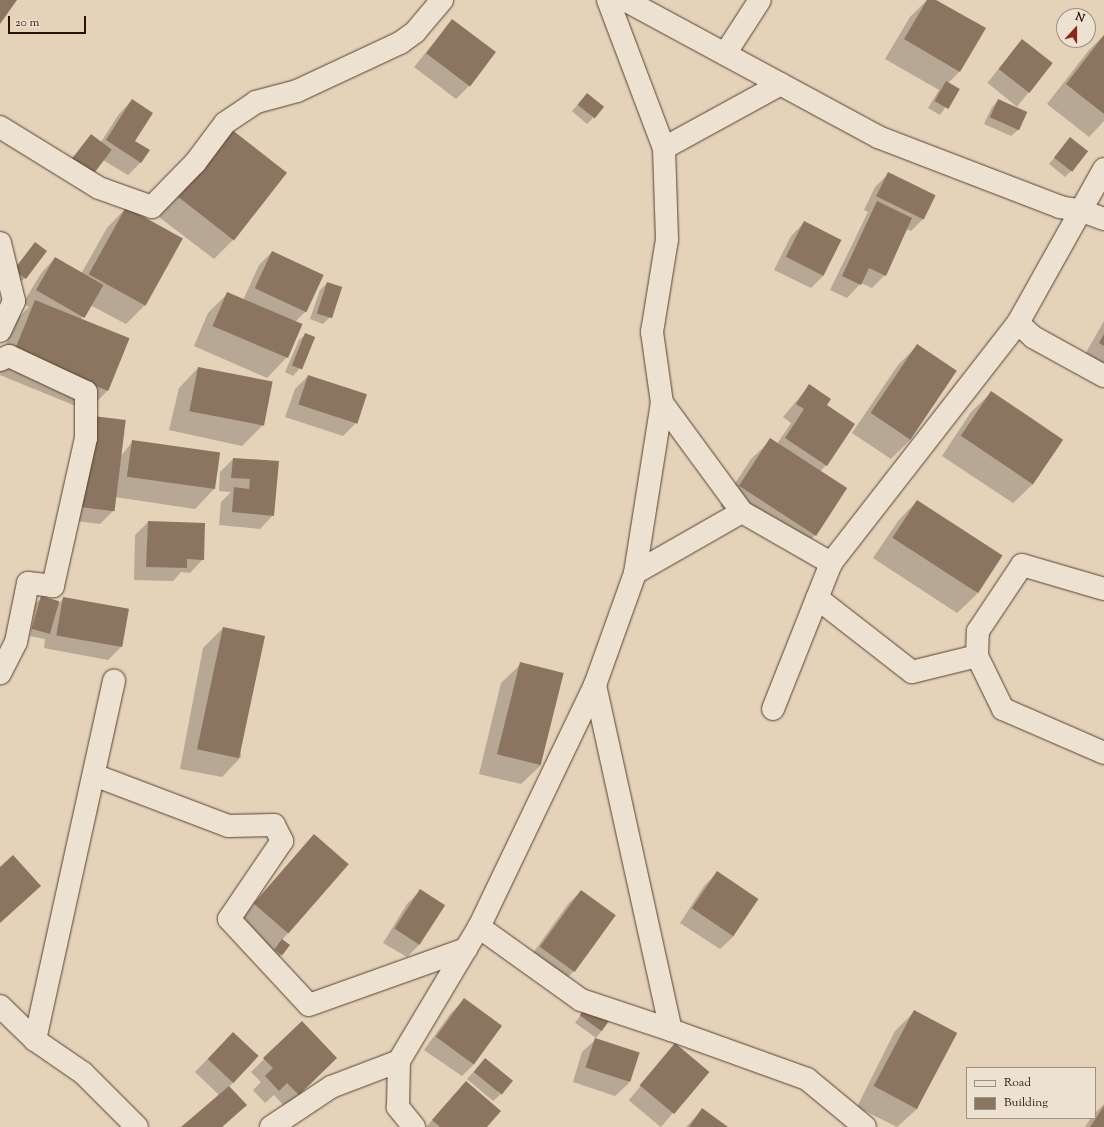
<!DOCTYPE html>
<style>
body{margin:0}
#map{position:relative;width:1104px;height:1127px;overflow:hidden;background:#e4d2b9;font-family:"Sorts Mill Goudy",serif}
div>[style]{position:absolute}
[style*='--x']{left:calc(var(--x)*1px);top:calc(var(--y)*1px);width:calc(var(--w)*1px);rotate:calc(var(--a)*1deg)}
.shadow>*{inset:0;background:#0003;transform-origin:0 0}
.building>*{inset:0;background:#8c7560;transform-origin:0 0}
.roads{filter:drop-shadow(0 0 1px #5b402e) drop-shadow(0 0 1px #5b402e)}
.minor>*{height:22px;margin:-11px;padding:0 11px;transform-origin:11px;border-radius:11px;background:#ede2d2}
span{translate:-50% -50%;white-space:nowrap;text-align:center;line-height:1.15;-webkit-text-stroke:3.5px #ede2d2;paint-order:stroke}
.legend{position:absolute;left:966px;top:1067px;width:130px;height:52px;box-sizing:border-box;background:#ede2d2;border:1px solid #a08e7e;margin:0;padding:5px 7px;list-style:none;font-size:12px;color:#2d1000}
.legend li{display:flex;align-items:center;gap:8px;height:20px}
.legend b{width:20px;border:1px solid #a08e7e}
.north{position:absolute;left:1056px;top:8px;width:40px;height:40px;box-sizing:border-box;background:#ede2d2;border:1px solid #a08e7e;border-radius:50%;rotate:21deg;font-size:11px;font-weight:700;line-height:16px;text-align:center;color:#2d1000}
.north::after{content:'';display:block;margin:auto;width:14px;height:18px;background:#8f2418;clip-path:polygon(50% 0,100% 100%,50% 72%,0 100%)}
.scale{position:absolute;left:8px;top:16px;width:78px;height:18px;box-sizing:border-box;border:2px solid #2d1000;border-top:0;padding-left:5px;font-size:12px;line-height:14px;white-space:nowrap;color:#2d1000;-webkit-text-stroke:3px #ede2d2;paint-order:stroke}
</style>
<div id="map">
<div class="shadow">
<div style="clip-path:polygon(927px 0,934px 0,960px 71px,948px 83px,958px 89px,940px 115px,928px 108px,939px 90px,885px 59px,910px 17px)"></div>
<div style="clip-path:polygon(452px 20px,470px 85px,456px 99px,414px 67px)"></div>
<div style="clip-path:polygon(1104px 35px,1104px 121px,1089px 137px,1047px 104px,1089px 50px)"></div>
<div style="left:1022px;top:40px;width:38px;height:55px;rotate:39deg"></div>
<div style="clip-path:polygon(132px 100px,134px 141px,141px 162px,128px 175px,103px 160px,60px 172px,91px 135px,101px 142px,119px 114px)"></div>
<div style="clip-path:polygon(581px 101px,593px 118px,587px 124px,572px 111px)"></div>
<div style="clip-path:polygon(998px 101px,1026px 113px,1018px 130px,1011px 136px,984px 124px,992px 107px)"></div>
<div style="clip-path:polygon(1070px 139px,1072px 170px,1065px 177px,1049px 164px)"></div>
<div style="clip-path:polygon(211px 150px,286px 172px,234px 239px,214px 259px,159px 217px)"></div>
<div style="clip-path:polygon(888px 174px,924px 218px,911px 231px,906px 229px,885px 275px,872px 288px,861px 283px,847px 298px,830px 290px,868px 212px,864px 210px,875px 187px)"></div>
<div style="clip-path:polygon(126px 208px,145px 305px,126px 324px,90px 305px,81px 319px,107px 391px,88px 411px,0 375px,0 359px,15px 321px,29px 307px,23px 303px,42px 272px,55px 258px,81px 274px,107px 228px)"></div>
<div style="clip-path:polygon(804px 223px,841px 240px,824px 275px,811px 288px,774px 270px,791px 236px)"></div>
<div style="clip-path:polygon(35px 243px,25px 278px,18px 284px,8px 276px)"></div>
<div style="clip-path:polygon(272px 252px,322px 276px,306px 311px,295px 322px,301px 324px,286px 358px,267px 378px,194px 346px,208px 313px,228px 293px,243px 300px,259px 265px)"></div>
<div style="clip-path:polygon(327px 283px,330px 317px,323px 324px,310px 319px,320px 290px)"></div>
<div style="clip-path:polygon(1104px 321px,1104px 377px,1080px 363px)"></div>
<div style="clip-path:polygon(306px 334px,299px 369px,293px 376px,285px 372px,299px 340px)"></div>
<div style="clip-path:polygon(917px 346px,911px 439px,891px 459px,852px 433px,898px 365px)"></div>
<div style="clip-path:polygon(198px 368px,270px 383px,262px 426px,242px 446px,169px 430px,179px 388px)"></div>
<div style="clip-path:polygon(308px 376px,366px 395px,356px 423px,343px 436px,285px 417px,295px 389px)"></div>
<div style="clip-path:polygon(809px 386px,825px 405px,826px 465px,820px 472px,845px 489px,815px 535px,795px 555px,720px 506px,751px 459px,771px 440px,777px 444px,791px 423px,783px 417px)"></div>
<div style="clip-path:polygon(991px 393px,1033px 484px,1013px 503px,942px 456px,971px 412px)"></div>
<div style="clip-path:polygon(133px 441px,214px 489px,195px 509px,115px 497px,113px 511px,100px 524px,69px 520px)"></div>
<div style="clip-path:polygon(233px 459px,277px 462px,273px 515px,260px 529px,219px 525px,221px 502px,231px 492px,219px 491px,220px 472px)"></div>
<div style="clip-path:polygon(917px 501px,977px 594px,957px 613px,873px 558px,898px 521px)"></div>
<div style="clip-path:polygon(148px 522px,203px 559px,190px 573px,181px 572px,173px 581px,134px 580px,135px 535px)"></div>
<div style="clip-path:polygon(42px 597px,57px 605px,64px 598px,121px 647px,108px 660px,44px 648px,45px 639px,30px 636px,35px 604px)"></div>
<div style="clip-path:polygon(223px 628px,241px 757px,222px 777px,180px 769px,203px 648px)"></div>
<div style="clip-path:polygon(521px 664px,541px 765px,521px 784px,479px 774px,501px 683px)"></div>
<div style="clip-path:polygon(314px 836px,348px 864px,282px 940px,289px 946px,276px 961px,269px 956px,274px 950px,270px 952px,236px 924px)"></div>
<div style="clip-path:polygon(717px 873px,734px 936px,720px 949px,680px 923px,704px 886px)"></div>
<div style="clip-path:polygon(420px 891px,420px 944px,407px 957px,383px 943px,407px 904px)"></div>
<div style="clip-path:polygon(581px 891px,614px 915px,574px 971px,561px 984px,528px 960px,568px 904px)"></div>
<div style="clip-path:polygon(464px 1000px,501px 1026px,475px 1063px,462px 1076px,424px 1050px,451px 1013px)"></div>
<div style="left:588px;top:1005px;width:26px;height:22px;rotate:36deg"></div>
<div style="clip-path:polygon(914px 1012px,918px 1108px,897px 1127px,857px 1107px,895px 1031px)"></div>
<div style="clip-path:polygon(302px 1022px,323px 1071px,285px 1107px,274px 1095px,265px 1103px,253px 1090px,261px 1082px,251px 1072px)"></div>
<div style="clip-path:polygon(596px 1039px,629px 1083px,615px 1096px,573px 1082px,582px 1052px)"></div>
<div style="left:675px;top:1045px;width:42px;height:72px;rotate:40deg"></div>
<div style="clip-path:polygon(220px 1046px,258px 1056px,229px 1087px,245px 1105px,222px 1127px,183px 1127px,219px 1095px,195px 1072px)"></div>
<div style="clip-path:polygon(479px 1066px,500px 1095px,493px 1101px,467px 1079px)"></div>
<div style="clip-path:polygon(466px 1083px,486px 1127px,426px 1127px,453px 1096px)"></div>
<div style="clip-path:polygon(1104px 1104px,1104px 1127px,1085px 1127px,1091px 1118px,1095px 1118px,1095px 1113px)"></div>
<div style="clip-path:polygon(702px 1110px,727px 1127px,686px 1127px)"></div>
</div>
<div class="building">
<div style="clip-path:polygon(0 0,17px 0,0 24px)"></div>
<div style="clip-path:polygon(927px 0,936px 0,986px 28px,960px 72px,904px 39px)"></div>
<div style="left:452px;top:19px;width:55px;height:43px;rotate:37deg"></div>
<div style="clip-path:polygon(1104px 35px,1104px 114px,1066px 84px)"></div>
<div style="left:1022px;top:39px;width:39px;height:38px;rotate:38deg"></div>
<div style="left:946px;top:81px;width:16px;height:23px;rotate:30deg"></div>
<div style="left:587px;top:93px;width:22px;height:15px;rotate:39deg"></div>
<div style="clip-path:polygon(132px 99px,153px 113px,135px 141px,150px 150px,141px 163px,106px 140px)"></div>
<div style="left:998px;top:99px;width:32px;height:20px;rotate:24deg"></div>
<div style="left:231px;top:129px;width:71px;height:86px;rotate:38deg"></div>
<div style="left:91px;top:134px;width:26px;height:31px;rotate:37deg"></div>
<div style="left:1070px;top:137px;width:23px;height:26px;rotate:38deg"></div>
<div style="left:888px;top:172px;width:53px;height:27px;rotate:26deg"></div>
<div style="clip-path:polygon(877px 201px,912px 218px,886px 276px,869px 268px,861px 285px,842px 276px)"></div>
<div style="left:126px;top:207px;width:65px;height:77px;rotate:29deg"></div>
<div style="left:804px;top:221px;width:42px;height:40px;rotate:27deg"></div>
<div style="left:35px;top:242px;width:15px;height:35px;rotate:37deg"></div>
<div style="left:272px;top:251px;width:57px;height:41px;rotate:25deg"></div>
<div style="left:55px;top:257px;width:56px;height:38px;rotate:30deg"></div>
<div style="left:327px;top:282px;width:16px;height:33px;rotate:18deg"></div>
<div style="left:227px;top:292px;width:82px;height:37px;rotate:23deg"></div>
<div style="left:35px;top:300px;width:102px;height:57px;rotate:22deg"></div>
<div style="left:305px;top:333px;width:11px;height:35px;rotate:22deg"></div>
<div style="clip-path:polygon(1104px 334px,1104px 346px,1099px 343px)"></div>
<div style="left:917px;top:344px;width:48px;height:83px;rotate:34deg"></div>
<div style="left:198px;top:367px;width:76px;height:45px;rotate:11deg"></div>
<div style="left:308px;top:375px;width:62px;height:31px;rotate:18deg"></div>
<div style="clip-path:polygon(809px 384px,831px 399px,827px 405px,855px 424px,827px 466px,785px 438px,804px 409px,796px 404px)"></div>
<div style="left:991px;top:391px;width:87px;height:54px;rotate:34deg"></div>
<div style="left:93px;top:416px;width:33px;height:92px;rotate:7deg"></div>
<div style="left:770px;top:438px;width:92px;height:57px;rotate:33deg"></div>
<div style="left:132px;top:440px;width:89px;height:37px;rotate:8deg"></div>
<div style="clip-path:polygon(233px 458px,279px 461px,274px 516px,232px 512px,234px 487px,249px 489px,250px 479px,231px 478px)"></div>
<div style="left:917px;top:500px;width:102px;height:45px;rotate:33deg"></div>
<div style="clip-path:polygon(148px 521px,205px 523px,204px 560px,187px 559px,187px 568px,146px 567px)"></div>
<div style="left:41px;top:596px;width:19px;height:34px;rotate:16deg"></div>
<div style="left:63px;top:597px;width:67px;height:39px;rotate:10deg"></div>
<div style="left:223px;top:627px;width:43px;height:125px;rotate:12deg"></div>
<div style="left:520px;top:662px;width:45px;height:95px;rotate:14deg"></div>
<div style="left:314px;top:834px;width:46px;height:92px;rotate:41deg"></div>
<div style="clip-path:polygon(13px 855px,41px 886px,0 923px,0 867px)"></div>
<div style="left:717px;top:871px;width:50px;height:45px;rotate:34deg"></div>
<div style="left:420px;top:889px;width:30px;height:47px;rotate:33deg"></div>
<div style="left:581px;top:890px;width:43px;height:70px;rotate:36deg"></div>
<div style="left:282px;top:939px;width:10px;height:13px;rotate:37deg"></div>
<div style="left:464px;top:998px;width:47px;height:48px;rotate:36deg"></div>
<div style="left:588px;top:1004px;width:27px;height:14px;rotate:36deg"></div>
<div style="left:914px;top:1010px;width:49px;height:86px;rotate:28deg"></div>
<div style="clip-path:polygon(302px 1021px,337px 1058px,299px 1095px,287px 1083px,279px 1091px,265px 1076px,273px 1068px,263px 1058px)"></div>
<div style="left:233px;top:1032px;width:35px;height:37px;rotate:43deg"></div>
<div style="left:595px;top:1038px;width:47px;height:31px;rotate:18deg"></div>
<div style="left:675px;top:1043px;width:45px;height:55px;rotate:40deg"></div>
<div style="left:485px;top:1058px;width:36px;height:18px;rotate:39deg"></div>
<div style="clip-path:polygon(466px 1081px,501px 1111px,487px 1127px,440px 1127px,432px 1120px)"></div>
<div style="clip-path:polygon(229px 1086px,247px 1105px,222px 1127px,181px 1127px)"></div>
<div style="clip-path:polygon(1104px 1106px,1104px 1127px,1090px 1127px)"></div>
<div style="clip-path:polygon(702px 1108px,728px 1127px,689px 1127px)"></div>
</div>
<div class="roads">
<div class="minor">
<div style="--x:608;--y:0;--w:158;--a:69.3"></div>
<div style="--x:625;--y:0;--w:288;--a:28.4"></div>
<div style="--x:878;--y:137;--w:195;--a:21"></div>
<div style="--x:1060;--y:207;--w:22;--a:10"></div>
<div style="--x:1082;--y:211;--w:23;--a:20"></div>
<div style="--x:725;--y:54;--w:64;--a:-57.1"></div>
<div style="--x:0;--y:127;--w:116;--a:31.6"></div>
<div style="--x:99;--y:188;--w:56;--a:19.7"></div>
<div style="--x:152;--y:207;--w:62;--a:-45.7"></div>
<div style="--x:195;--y:163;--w:50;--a:-53.1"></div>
<div style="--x:225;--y:123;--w:37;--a:-34"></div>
<div style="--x:256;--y:102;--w:42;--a:-15"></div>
<div style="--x:297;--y:91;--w:114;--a:-25"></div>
<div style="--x:400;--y:43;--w:19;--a:-36"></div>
<div style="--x:415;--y:32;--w:42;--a:-49.8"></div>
<div style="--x:1104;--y:169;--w:176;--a:119.2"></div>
<div style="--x:1018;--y:323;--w:21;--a:43"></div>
<div style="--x:1033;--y:337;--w:81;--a:28.8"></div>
<div style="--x:0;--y:243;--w:60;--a:76.4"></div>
<div style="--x:14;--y:301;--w:33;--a:115"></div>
<div style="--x:0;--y:360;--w:10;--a:-24"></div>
<div style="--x:9;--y:356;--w:85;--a:25.1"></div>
<div style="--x:86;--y:392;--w:46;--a:90"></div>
<div style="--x:86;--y:438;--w:152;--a:102.6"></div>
<div style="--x:53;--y:586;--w:25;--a:-173"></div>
<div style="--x:28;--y:583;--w:60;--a:101.5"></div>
<div style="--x:16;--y:642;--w:35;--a:117"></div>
<div style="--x:662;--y:403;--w:135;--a:53.7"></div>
<div style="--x:742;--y:512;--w:103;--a:29.8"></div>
<div style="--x:831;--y:563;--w:304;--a:-52.1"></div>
<div style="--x:635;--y:573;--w:123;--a:-29.7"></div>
<div style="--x:817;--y:598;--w:120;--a:37.9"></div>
<div style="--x:912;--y:672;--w:67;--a:-13.8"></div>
<div style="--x:977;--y:656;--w:59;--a:63.9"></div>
<div style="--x:1003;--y:709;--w:110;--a:23.5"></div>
<div style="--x:977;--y:656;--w:25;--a:-88"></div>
<div style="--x:978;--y:631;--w:79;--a:-56.3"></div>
<div style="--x:1022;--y:565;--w:85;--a:16.3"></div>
<div style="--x:595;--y:685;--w:353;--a:77.6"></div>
<div style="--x:671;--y:1030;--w:145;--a:19.8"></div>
<div style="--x:807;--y:1079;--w:75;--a:39.6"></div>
<div style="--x:773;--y:709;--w:157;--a:-68.3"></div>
<div style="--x:94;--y:775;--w:143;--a:20.8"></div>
<div style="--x:228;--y:826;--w:46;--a:-1.2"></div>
<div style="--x:274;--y:825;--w:18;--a:63"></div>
<div style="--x:282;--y:841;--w:94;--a:124.2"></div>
<div style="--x:229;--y:919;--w:117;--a:47.1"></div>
<div style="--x:309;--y:1005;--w:167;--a:-19.6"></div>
<div style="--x:479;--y:927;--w:125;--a:35.6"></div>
<div style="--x:581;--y:1000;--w:95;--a:18.4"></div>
<div style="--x:0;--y:1006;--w:49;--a:44.2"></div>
<div style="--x:35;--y:1040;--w:58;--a:34.5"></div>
<div style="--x:83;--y:1073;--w:76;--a:45"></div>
<div style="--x:35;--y:1040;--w:368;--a:-77.6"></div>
<div style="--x:271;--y:1127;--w:72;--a:-33.7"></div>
<div style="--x:331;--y:1087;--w:73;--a:-20.9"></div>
<div style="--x:414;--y:1127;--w:26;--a:-129"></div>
<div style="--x:398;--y:1107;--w:46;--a:-88.8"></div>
<div style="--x:399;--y:1061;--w:156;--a:-59.2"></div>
<div style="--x:479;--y:927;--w:268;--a:-64.4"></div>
<div style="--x:595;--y:685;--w:119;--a:-70.3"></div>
<div style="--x:635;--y:573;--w:172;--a:-81"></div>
<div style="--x:662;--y:403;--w:72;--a:-98"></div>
<div style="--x:652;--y:332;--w:94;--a:-80.8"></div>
<div style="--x:667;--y:239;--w:91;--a:-91.9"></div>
<div style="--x:664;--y:148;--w:133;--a:-28.7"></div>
</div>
</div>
<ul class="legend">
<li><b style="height:5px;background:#ede2d2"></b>Road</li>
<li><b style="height:11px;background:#8c7560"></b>Building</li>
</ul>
<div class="north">N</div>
<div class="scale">20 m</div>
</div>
